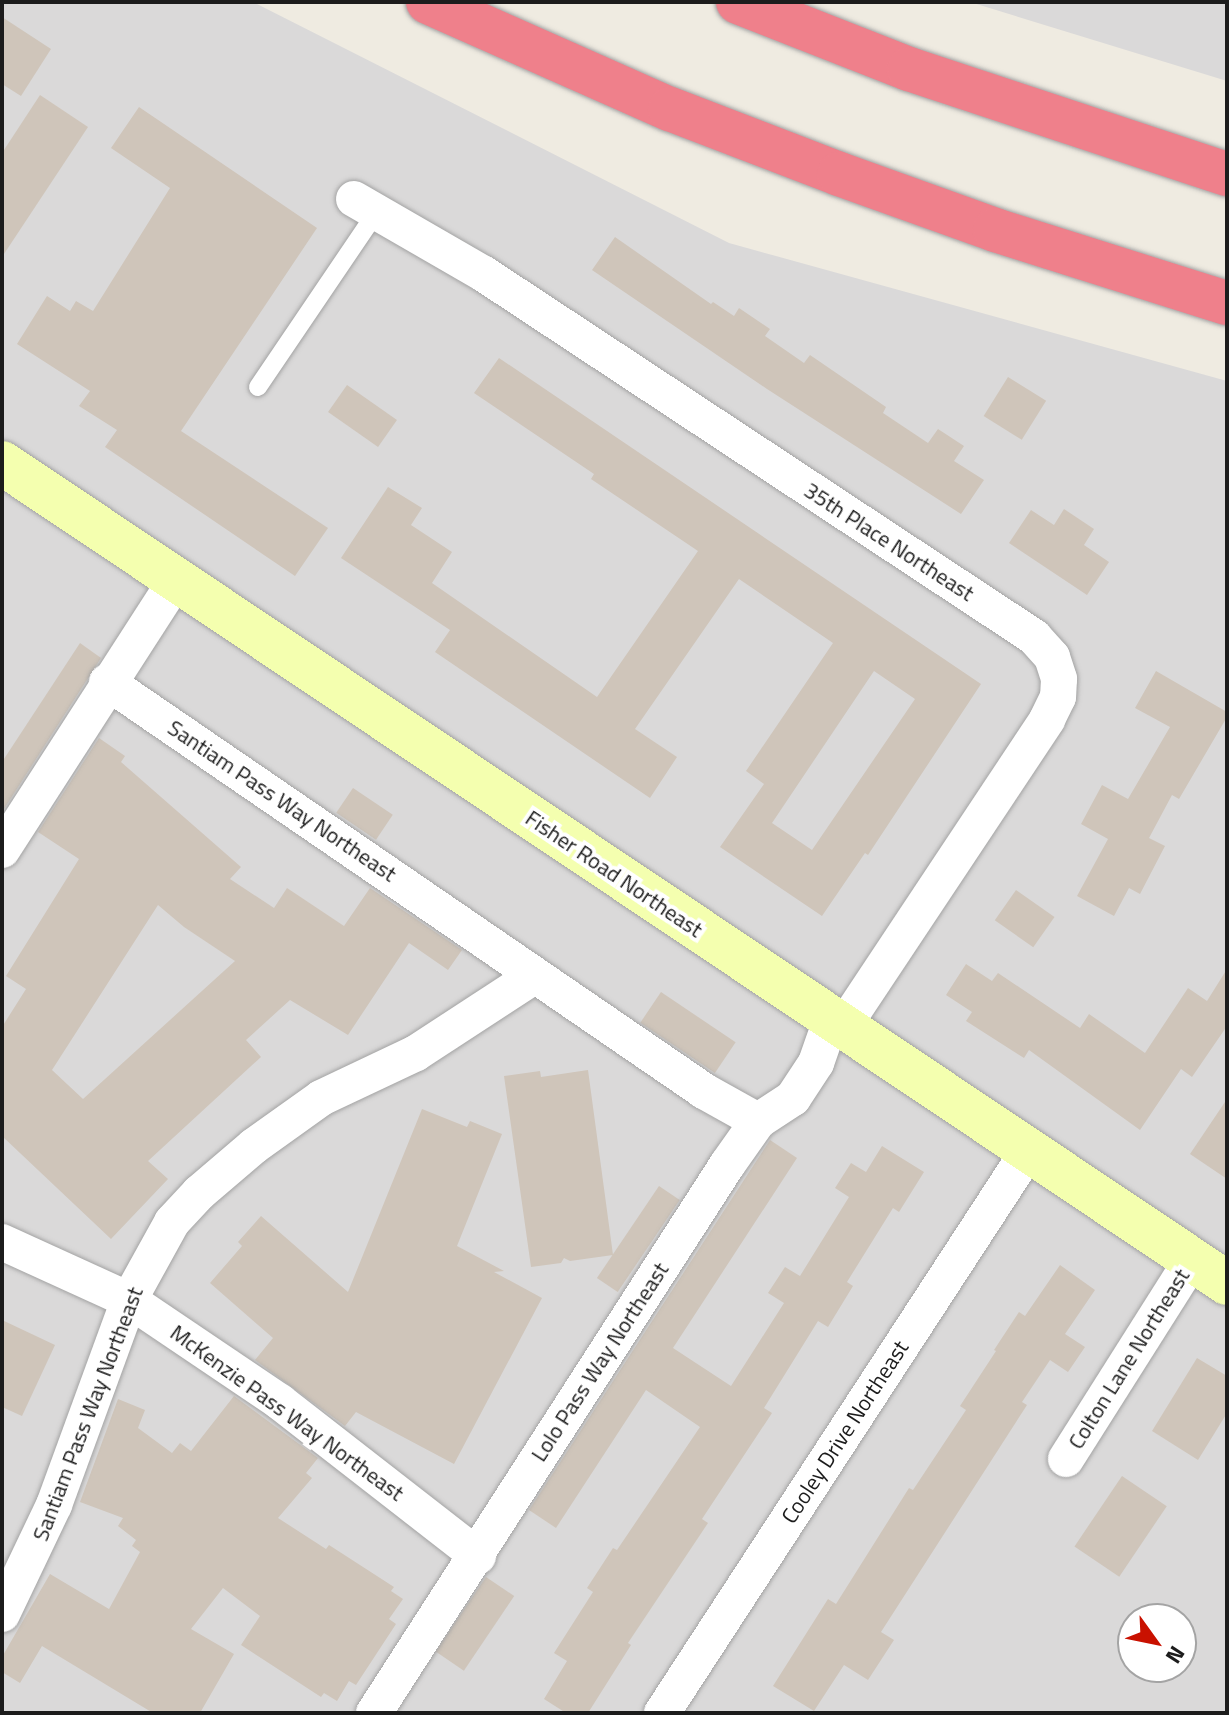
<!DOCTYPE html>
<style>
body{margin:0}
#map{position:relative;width:1229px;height:1715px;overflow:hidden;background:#efebe1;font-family:"Titillium Web",sans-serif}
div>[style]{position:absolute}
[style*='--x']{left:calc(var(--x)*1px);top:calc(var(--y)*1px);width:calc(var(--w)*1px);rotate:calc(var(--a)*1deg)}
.residential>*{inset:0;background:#dad9d9}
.building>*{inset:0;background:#cfc5ba;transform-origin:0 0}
.roads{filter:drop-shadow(0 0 2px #a3a3a3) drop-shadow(0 0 2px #a3a3a3)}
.lane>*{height:18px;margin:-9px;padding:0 9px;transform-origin:9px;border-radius:9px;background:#fff}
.street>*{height:36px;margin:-18px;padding:0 18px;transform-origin:18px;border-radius:18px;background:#fff}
.secondary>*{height:44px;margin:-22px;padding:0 22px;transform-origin:22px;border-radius:22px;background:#f4ffaf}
.highway>*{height:44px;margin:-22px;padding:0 22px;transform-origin:22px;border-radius:22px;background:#ef808b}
span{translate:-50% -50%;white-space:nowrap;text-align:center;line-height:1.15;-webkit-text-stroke:8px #fff;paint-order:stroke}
.street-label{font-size:22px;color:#1c1c1c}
.frame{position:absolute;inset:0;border:4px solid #1c1c1c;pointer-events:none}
.north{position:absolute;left:1117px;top:1603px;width:80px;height:80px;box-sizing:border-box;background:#fff;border:2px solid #a4a4a4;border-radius:50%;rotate:123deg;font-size:22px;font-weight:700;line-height:32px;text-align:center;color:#1c1c1c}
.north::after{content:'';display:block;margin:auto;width:28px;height:36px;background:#c91100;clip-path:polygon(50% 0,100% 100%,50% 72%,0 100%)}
</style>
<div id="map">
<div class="residential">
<div style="clip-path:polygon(evenodd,2px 2px,253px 2px,729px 243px,1227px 381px,1227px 1713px,2px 1713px,2px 2px,1133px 1619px,1181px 1619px,1181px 1667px,1133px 1667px,1133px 1619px)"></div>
<div style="clip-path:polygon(970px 2px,1227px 2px,1227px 81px)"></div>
</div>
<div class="building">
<div style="clip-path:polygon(2px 17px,51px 49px,21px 96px,2px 84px)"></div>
<div style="clip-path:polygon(40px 95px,88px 127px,2px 257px,2px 153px)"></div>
<div style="clip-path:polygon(139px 107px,317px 228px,181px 431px,328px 528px,295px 576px,105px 447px,117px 430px,79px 406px,90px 391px,17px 344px,47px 296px,70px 311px,76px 301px,93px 311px,170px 188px,111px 148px)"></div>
<div style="clip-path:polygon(615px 237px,711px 304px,713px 302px,734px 316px,739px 308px,770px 329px,765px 336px,804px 363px,810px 355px,886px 407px,883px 413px,928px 443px,938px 429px,964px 446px,954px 461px,984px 480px,961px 514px,767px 389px,592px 270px)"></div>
<div style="clip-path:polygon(evenodd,499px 358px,981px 684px,868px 855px,865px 853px,822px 916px,720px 847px,764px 784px,746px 771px,833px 643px,739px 579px,635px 729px,677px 757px,650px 798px,435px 652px,450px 630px,341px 558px,388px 487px,422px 508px,411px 525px,452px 552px,432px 583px,597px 697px,698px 551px,591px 479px,594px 474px,474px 393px,499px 358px,874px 671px,915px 699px,812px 850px,772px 823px,874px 671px)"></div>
<div style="left:1008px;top:377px;width:45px;height:46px;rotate:32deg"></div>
<div style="left:347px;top:385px;width:61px;height:33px;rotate:35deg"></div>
<div style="clip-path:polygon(1064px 509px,1094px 529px,1084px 545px,1109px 562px,1087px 595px,1009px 543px,1031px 510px,1054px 525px)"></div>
<div style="clip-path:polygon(80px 643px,101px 658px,4px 809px,2px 762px)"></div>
<div style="clip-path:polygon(1156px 671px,1227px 712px,1227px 717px,1179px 799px,1172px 795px,1149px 838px,1165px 846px,1140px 894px,1129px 888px,1114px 916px,1077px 896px,1108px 839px,1081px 824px,1102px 785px,1128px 799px,1170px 727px,1135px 708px)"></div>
<div style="clip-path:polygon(evenodd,99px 738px,125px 756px,121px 762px,241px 867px,230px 879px,274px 908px,287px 888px,344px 926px,370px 888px,462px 950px,448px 970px,409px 943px,348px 1035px,290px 1000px,246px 1040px,261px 1057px,148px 1161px,168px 1179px,111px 1239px,2px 1136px,2px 1027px,26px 989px,6px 976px,79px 859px,38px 832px,99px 738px,158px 905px,184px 927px,235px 961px,83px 1099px,52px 1070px,158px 905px)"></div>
<div style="left:353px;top:788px;width:48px;height:30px;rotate:34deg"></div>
<div style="left:1016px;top:890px;width:47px;height:37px;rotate:35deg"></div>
<div style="clip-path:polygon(966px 964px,992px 981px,998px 973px,1080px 1028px,1089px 1014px,1145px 1053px,1188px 988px,1207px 1001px,1227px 969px,1227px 1026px,1192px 1077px,1181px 1069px,1140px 1130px,1029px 1050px,1024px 1058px,966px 1021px,972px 1012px,946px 995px)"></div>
<div style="left:661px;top:992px;width:90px;height:37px;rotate:34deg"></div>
<div style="clip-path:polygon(588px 1070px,613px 1255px,570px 1261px,564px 1258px,561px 1263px,531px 1267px,504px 1076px,540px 1071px,541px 1077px)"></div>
<div style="clip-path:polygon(1227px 1099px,1227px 1179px,1190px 1154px)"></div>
<div style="clip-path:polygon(422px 1109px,467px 1127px,470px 1121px,502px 1134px,457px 1246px,504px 1271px,494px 1272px,542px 1298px,454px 1464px,356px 1412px,345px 1426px,255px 1360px,273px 1338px,210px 1283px,242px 1246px,238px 1242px,261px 1216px,348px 1292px)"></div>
<div style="clip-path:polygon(770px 1140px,797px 1158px,673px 1348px,731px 1386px,784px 1303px,768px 1293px,785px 1267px,800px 1276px,849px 1197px,835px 1188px,851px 1163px,866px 1172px,882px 1146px,924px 1172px,899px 1212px,893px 1208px,847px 1282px,853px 1286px,828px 1327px,818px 1321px,764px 1408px,772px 1413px,702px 1519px,708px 1523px,628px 1643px,631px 1645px,588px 1713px,566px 1713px,544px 1699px,567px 1661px,554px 1653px,593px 1592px,587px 1588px,613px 1548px,617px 1550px,700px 1427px,646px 1390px,556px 1528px,529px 1510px)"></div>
<div style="left:659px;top:1186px;width:25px;height:111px;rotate:34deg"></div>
<div style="clip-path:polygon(1060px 1265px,1095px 1290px,1065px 1334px,1085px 1347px,1068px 1372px,1050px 1360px,1022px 1402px,1027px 1405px,881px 1632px,894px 1640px,868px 1680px,844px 1665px,814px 1711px,773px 1686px,828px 1599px,836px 1604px,909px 1488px,913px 1490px,966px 1410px,960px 1406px,996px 1351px,994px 1350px,1019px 1312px,1025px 1316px)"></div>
<div style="clip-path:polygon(2px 1320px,55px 1345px,22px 1416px,2px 1407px)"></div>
<div style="clip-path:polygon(1197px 1358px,1227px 1376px,1227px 1413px,1198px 1460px,1152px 1431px)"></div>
<div style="clip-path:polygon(234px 1396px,318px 1458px,306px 1473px,312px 1478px,278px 1518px,326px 1549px,329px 1545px,394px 1587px,391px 1591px,403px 1599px,389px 1619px,396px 1624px,356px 1685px,349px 1681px,337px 1701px,324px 1693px,321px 1697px,241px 1645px,260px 1616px,223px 1588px,191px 1629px,234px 1654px,200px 1713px,153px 1713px,42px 1646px,20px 1683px,2px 1672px,2px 1657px,50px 1574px,109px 1609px,140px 1552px,132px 1546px,136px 1540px,118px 1526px,123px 1518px,80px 1502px,118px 1399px,145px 1410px,138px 1428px,172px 1453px,180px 1443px,191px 1451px)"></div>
<div style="left:1122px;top:1476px;width:54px;height:85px;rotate:34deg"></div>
<div style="left:486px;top:1577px;width:34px;height:90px;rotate:34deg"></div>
</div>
<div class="roads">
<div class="lane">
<div style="--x:258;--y:387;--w:212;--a:-55.9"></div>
</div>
<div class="street">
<div style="--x:354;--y:199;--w:150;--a:30"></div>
<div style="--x:484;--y:274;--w:659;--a:33.42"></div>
<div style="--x:1034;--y:637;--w:27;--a:48"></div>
<div style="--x:1052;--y:657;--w:23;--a:72"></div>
<div style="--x:1059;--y:679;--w:18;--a:93"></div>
<div style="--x:1058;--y:697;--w:25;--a:116"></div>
<div style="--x:1047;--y:720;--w:369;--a:123.6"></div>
<div style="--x:107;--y:682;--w:724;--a:34.41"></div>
<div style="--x:704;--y:1091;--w:62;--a:29.1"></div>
<div style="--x:2;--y:850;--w:321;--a:-57.2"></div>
<div style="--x:2;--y:1242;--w:140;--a:24.5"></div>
<div style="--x:129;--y:1300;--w:182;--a:34"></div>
<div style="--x:280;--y:1402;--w:251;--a:37.9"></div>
<div style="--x:1066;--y:1459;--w:236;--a:-57.7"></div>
<div style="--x:2;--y:1614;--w:121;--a:-64.5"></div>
<div style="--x:54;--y:1505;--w:218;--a:-69.9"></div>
<div style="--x:129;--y:1300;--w:89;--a:-61.1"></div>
<div style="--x:172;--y:1222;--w:40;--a:-47"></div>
<div style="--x:199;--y:1193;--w:72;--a:-40.5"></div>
<div style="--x:254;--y:1146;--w:82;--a:-35.6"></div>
<div style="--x:321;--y:1098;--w:105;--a:-25.3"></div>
<div style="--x:416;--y:1053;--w:141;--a:-33.1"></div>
<div style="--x:374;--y:1713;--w:652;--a:-57.21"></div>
<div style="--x:727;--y:1165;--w:54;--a:-54.8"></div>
<div style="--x:758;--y:1121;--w:42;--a:-33.3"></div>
<div style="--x:793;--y:1098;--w:42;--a:-56.7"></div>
<div style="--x:816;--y:1063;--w:46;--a:-70.8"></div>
<div style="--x:662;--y:1713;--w:672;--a:-56.9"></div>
</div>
<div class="secondary">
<div style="--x:2;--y:463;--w:1474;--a:33.8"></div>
</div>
<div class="highway">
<div style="--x:428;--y:2;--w:265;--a:23.9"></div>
<div style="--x:670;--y:109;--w:181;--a:21"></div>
<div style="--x:839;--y:174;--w:166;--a:19.7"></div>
<div style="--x:995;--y:230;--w:243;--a:17.5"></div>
<div style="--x:738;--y:2;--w:184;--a:21.4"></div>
<div style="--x:909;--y:69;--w:335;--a:18.3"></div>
</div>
</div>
<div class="street-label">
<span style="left:889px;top:542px;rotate:33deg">35th Place Northeast</span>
<span style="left:282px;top:801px;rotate:34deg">Santiam Pass Way Northeast</span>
<span style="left:614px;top:874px;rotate:34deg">Fisher Road Northeast</span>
<span style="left:1129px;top:1359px;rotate:-58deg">Colton Lane Northeast</span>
<span style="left:600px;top:1362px;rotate:-57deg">Lolo Pass Way Northeast</span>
<span style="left:287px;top:1413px;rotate:36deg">McKenzie Pass Way Northeast</span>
<span style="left:88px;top:1414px;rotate:-69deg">Santiam Pass Way Northeast</span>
<span style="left:845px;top:1432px;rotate:-57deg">Cooley Drive Northeast</span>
</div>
<div class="frame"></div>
<div class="north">N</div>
</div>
